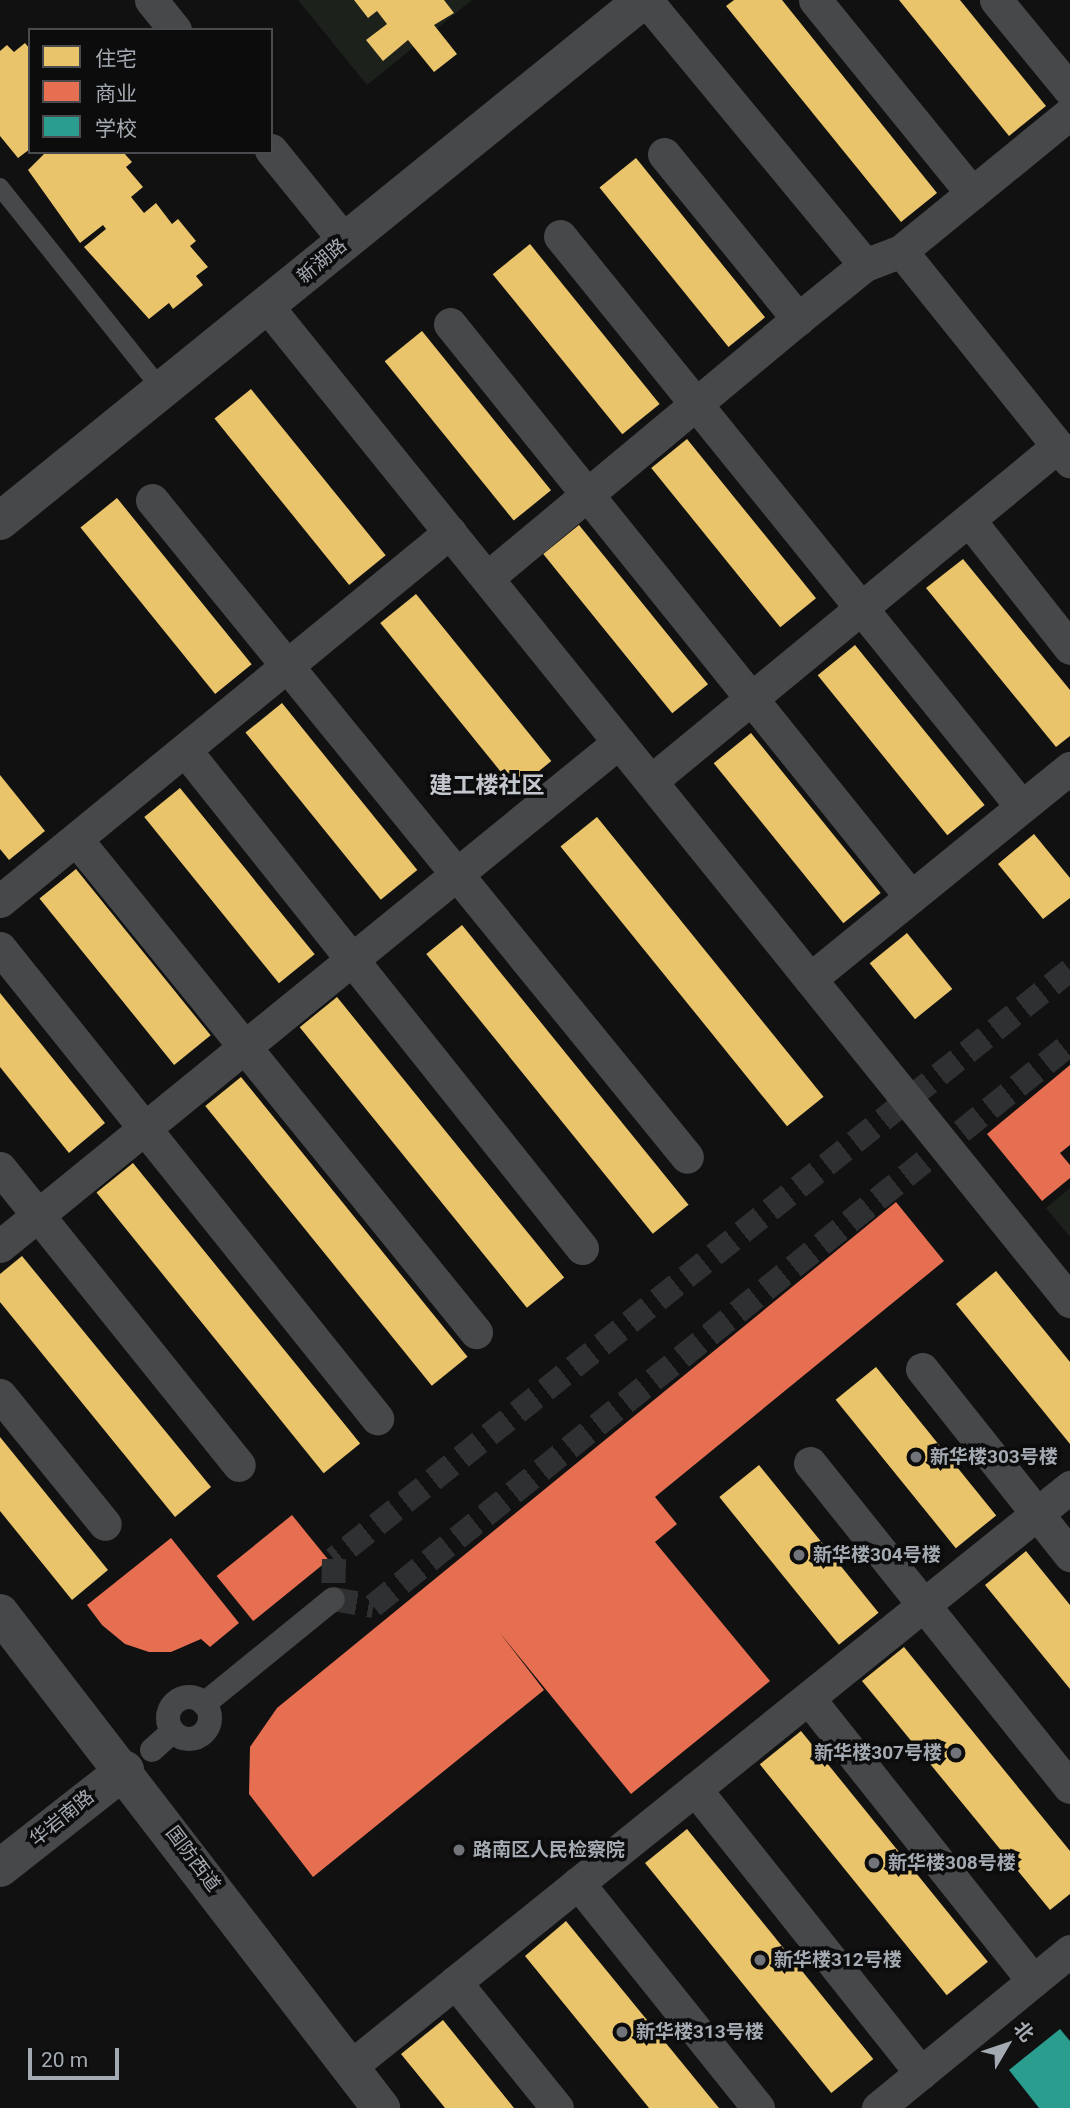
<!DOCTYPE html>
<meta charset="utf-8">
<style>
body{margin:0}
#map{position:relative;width:1070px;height:2108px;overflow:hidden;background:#111112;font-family:Roboto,"Noto Sans SC",sans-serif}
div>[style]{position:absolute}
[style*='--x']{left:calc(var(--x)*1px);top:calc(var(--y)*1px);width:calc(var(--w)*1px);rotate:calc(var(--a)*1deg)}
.green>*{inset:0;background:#1c211c}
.homes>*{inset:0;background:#e9c46a;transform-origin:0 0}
.shops>*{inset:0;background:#e76f51;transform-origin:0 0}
.schools>*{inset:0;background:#2a9d8f}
.pedestrian-tunnel>*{height:24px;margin-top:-12px;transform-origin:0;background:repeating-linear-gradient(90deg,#2e3032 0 24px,transparent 0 36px)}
.service>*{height:18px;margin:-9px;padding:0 9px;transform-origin:9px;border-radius:9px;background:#46484a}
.pedestrian>*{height:24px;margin:-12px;padding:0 12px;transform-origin:12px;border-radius:12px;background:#46484a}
.pedestrian>.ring{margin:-12px;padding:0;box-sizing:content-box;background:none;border:24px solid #46484a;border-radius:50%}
.minor>*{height:33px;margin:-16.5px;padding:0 16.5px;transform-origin:16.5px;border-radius:16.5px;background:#46484a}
.tertiary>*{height:38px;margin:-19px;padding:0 19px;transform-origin:19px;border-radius:19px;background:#46484a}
.dots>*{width:19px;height:19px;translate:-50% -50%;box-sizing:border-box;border:4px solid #0c0c0d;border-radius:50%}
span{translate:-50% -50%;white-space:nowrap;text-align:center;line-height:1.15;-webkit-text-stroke:7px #0c0c0d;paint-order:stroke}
.street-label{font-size:19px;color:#a4aab1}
.poi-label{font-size:19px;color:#a4aab1;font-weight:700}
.left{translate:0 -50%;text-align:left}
.right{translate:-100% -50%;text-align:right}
.quarter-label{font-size:23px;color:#c4c8ce;font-weight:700}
.legend{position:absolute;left:28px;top:28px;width:245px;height:126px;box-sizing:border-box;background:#0c0c0d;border:2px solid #494b4f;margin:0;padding:9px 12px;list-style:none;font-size:21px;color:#a4aab1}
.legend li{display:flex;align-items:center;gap:14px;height:35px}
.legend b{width:35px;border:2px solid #494b4f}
.north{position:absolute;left:972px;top:2010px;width:70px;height:70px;-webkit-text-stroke:5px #0c0c0d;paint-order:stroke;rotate:51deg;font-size:19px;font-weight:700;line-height:28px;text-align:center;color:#a4aab1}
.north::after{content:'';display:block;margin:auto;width:24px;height:32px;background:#a4aab1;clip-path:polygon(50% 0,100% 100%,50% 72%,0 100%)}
.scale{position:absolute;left:28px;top:2048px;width:91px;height:32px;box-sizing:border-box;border:4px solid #a4aab1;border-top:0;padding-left:9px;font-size:21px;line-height:24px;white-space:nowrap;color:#a4aab1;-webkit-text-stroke:5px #0c0c0d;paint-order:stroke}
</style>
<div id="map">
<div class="green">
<div style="clip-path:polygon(298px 0,472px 0,367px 85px)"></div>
<div style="clip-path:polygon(1070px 1188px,1070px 1237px,1046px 1208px)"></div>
</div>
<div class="homes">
<div style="clip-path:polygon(354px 0,444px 0,454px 13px,434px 25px,457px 54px,434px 72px,408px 40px,383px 61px,366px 40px,387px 24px,377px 11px,368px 18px)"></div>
<div style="clip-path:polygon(734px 0,782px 0,937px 193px,901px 222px,726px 6px)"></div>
<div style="clip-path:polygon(899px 0,960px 0,1046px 106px,1009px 136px)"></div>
<div style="clip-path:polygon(25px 43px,30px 49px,30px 149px,18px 158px,0 136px,0 51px,7px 45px,14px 52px)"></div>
<div style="clip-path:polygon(46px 152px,123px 152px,132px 162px,126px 167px,143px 187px,131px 197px,144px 213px,156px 203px,172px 224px,178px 219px,196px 241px,190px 246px,208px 267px,196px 276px,203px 285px,173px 309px,169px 303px,149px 319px,84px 247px,106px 229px,103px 225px,80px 243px,28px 170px)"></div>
<div style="left:636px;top:158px;width:205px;height:47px;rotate:51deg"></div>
<div style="left:530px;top:244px;width:206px;height:48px;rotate:51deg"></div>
<div style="left:422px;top:331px;width:205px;height:48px;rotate:51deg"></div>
<div style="left:251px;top:389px;width:214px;height:47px;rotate:51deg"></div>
<div style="left:687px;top:439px;width:205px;height:46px;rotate:51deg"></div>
<div style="left:117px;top:498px;width:214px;height:47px;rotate:51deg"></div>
<div style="left:579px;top:525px;width:205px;height:46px;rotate:51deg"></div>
<div style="clip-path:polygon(963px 559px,1070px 690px,1070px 736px,1056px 747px,926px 588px)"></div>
<div style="left:416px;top:594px;width:215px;height:46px;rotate:51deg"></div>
<div style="left:855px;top:645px;width:206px;height:48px;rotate:51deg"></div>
<div style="left:282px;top:703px;width:215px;height:47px;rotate:51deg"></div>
<div style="left:751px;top:733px;width:206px;height:48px;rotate:51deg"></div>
<div style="clip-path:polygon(0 775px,45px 831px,9px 860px,0 849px)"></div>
<div style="left:180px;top:788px;width:214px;height:46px;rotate:51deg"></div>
<div style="left:597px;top:817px;width:360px;height:47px;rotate:51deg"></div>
<div style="clip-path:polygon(1034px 834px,1070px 878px,1070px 898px,1043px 919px,998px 864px)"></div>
<div style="left:76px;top:869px;width:214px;height:47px;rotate:51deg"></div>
<div style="left:462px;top:925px;width:360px;height:46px;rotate:51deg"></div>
<div style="left:907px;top:933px;width:72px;height:48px;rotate:51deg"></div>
<div style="clip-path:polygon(0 993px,105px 1123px,69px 1153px,0 1067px)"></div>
<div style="left:337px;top:997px;width:361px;height:48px;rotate:51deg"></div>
<div style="left:241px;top:1077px;width:360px;height:46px;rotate:51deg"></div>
<div style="left:133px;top:1163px;width:361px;height:47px;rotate:51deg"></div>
<div style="clip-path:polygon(22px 1256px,211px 1487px,175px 1517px,0 1302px,0 1274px)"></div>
<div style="clip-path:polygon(996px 1271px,1070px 1362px,1070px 1444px,956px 1304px)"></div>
<div style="left:876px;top:1367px;width:191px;height:52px;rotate:51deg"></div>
<div style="clip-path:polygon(0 1437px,108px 1570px,72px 1600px,0 1511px)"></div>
<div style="left:759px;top:1465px;width:190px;height:51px;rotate:51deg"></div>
<div style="clip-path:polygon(1026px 1551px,1070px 1605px,1070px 1689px,985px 1585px)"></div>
<div style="clip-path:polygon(904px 1647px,1070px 1851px,1070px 1894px,1050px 1910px,862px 1681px)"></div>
<div style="left:801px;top:1731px;width:297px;height:53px;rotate:51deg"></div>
<div style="left:687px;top:1829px;width:296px;height:54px;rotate:51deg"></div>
<div style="clip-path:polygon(566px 1921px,719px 2108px,649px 2108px,525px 1956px)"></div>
<div style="clip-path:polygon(443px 2020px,514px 2108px,445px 2108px,401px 2054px)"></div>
</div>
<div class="shops">
<div style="clip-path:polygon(1070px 1065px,1070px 1145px,1060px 1153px,1070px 1165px,1070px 1178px,1042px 1201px,987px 1134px)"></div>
<div style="clip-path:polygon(896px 1202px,944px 1261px,655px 1497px,677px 1524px,655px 1542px,770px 1681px,631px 1794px,499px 1632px,544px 1690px,313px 1877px,249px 1794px,250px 1747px,277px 1708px)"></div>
<div style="left:292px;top:1515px;width:58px;height:97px;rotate:51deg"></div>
<div style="clip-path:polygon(171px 1538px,239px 1623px,210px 1647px,201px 1639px,171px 1652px,149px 1652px,125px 1644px,102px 1625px,87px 1605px)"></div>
</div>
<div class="schools">
<div style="clip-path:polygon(1060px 2029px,1070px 2041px,1070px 2108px,1039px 2108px,1009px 2070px)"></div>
</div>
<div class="pedestrian-tunnel">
<div style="--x:1070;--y:970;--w:943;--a:141.33"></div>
<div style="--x:334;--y:1559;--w:40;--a:91.4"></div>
<div style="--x:333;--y:1599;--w:41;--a:9.9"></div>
<div style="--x:373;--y:1606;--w:895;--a:-38.88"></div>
</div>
<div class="service">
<div style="--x:0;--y:187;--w:260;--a:51.4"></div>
</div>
<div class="pedestrian">
<div class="ring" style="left:168px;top:1697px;width:18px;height:18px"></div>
<div style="--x:204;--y:1704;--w:166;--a:-39.1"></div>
<div style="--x:152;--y:1750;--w:27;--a:-42"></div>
</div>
<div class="minor">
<div style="--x:151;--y:0;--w:38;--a:51"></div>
<div style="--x:646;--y:0;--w:344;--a:50.4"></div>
<div style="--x:815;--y:0;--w:249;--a:50.9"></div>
<div style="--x:996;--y:0;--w:117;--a:50.6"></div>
<div style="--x:271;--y:150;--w:117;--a:50.9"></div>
<div style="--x:664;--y:154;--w:213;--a:50.9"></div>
<div style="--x:560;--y:236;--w:734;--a:51.02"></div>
<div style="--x:901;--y:251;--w:270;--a:51.2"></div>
<div style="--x:267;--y:306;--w:1279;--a:51.1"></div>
<div style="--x:450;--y:324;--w:735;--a:51.18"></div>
<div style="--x:911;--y:897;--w:130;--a:140.9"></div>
<div style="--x:152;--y:500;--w:847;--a:50.84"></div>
<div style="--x:969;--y:520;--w:163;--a:51.7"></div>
<div style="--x:487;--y:578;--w:405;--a:-39.8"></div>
<div style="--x:798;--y:319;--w:86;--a:-38.9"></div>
<div style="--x:865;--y:265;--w:39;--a:-21"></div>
<div style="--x:901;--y:251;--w:218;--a:-39.2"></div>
<div style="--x:185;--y:750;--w:637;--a:51.44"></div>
<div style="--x:651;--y:781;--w:527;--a:-39.46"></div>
<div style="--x:76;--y:839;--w:635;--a:50.95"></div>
<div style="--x:911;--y:897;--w:205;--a:-39.1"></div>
<div style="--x:0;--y:901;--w:582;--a:-39.35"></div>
<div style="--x:0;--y:948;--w:603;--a:51.27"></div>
<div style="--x:0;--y:1168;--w:381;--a:51.2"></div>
<div style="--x:0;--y:1246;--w:798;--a:-39.15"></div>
<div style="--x:922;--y:1369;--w:238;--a:51.5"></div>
<div style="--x:0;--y:1395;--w:166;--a:50.9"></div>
<div style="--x:810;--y:1463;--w:415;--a:51.3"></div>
<div style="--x:809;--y:1699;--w:360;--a:51.5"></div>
<div style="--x:695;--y:1789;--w:363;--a:51.5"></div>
<div style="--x:578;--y:1883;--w:288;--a:51.3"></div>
<div style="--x:455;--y:1982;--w:162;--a:51"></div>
<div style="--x:350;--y:2067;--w:925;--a:-38.85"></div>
<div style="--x:878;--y:2108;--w:248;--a:-39.3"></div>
</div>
<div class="tertiary">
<div style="--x:0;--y:521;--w:828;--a:-39.02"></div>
<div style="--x:0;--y:1613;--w:625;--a:52.41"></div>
<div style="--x:0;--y:1868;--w:159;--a:-38.1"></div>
</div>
<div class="dots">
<div style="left:916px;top:1457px;background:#717479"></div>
<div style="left:799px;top:1555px;background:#717479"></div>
<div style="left:956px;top:1753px;background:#717479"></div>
<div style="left:459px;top:1850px;background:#717479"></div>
<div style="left:874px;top:1863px;background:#717479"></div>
<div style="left:760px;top:1960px;background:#717479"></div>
<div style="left:622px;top:2032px;background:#717479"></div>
</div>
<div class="street-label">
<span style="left:322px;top:261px;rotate:-40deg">新湖路</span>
<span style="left:62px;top:1818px;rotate:-39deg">华岩南路</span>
<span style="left:193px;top:1859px;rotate:53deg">国防西道</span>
</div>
<div class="poi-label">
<span class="left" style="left:930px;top:1457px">新华楼303号楼</span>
<span class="left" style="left:813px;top:1555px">新华楼304号楼</span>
<span class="right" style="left:942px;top:1753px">新华楼307号楼</span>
<span class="left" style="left:473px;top:1850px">路南区人民检察院</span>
<span class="left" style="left:888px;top:1863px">新华楼308号楼</span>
<span class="left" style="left:774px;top:1960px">新华楼312号楼</span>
<span class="left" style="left:636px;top:2032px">新华楼313号楼</span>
</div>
<div class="quarter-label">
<span style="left:487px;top:786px">建工楼社区</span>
</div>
<ul class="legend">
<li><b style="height:19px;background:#e9c46a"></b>住宅</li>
<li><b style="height:19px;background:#e76f51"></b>商业</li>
<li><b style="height:19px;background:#2a9d8f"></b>学校</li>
</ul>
<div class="north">北</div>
<div class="scale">20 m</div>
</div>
